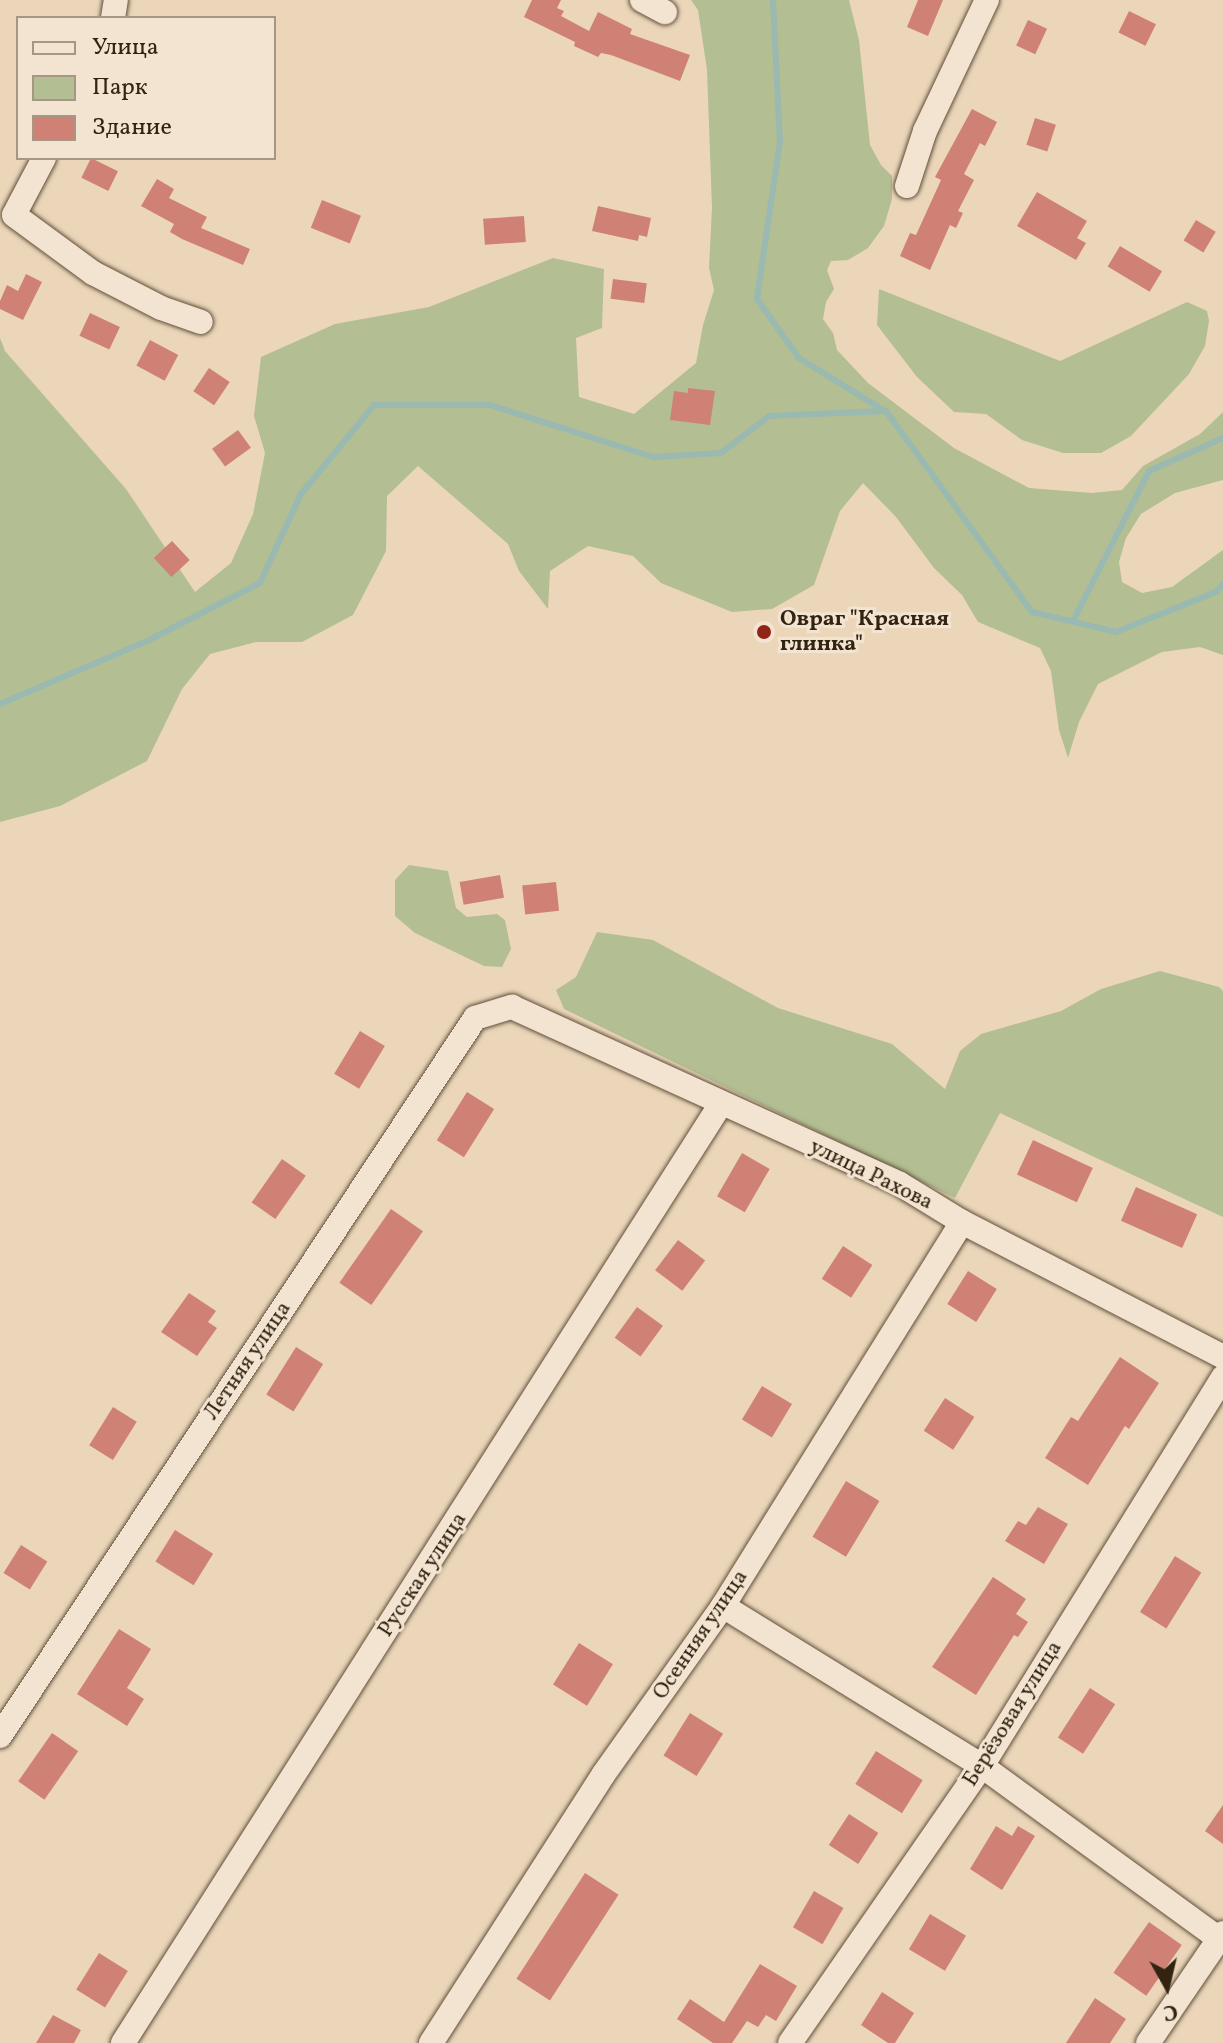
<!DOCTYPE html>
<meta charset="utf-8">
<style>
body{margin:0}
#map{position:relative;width:1223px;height:2043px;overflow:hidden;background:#ecd6ba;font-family:Vollkorn,serif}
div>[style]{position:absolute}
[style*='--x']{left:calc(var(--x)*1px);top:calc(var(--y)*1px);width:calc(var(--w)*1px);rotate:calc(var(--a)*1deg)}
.green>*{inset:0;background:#b3be93}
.stream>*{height:6px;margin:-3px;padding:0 3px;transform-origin:3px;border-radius:3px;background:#99b9b1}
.building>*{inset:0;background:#cf8176;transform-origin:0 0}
.roads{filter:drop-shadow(0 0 2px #60503a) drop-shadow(0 0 2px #60503a)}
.minor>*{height:24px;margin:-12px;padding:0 12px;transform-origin:12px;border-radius:12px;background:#f3e4d2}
.dots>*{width:22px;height:22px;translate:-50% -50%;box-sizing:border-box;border:4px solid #f3e4d2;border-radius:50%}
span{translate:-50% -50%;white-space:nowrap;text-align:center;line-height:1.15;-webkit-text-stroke:6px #f3e4d2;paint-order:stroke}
.poi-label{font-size:22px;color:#322410;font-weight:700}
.left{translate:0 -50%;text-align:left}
.street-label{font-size:22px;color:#322410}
.legend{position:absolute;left:16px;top:16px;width:260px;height:144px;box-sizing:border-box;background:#f3e4d2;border:2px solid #a69784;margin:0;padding:10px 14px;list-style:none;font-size:24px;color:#322410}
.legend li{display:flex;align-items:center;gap:16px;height:40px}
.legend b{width:40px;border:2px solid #a69784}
.north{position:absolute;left:1127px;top:1947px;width:80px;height:80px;-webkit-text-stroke:6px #f3e4d2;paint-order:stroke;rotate:172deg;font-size:22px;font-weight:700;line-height:32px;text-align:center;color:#322410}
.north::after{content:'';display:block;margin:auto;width:28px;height:36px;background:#322410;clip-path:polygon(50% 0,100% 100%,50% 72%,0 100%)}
</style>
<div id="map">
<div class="green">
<div style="clip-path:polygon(691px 0,849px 0,859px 40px,870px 145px,881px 165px,892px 176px,892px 199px,884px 226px,868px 248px,848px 260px,831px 261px,827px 270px,834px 289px,826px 302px,823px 319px,833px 333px,837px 350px,868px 383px,954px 448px,1029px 488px,1092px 493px,1122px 490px,1143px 466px,1200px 434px,1223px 412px,1223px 480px,1175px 493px,1141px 514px,1126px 538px,1119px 562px,1122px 582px,1142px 593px,1172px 587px,1223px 550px,1223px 655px,1200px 647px,1162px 652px,1098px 684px,1079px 722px,1068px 758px,1059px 730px,1051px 671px,1040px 648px,978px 622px,962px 595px,934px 568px,896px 517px,863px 483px,840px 511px,814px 585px,772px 609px,732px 612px,661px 583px,633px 556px,588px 546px,550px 571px,548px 609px,519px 571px,508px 544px,418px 466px,387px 496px,386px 551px,353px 615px,302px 642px,256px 642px,210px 654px,182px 689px,147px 761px,60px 806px,0 822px,0 338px,5px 351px,126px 489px,195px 592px,231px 563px,253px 514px,265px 453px,254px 416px,261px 357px,335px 324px,429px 307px,553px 258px,604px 269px,602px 328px,576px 338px,579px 397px,634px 414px,696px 363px,703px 325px,714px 290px,709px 268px,712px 208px,707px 70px,698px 10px)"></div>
<div style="clip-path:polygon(879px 289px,1060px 361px,1187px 302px,1207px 311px,1209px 321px,1205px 346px,1189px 374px,1131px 436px,1101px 453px,1063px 453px,1022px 440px,986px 414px,954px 412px,917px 377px,877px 325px)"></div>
<div style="clip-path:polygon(409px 865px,448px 871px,456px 908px,467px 917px,497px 914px,505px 920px,511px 949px,502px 967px,484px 966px,415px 933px,395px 916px,395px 880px)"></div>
<div style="clip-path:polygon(597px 932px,653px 940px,778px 1008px,892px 1044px,945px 1089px,960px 1051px,981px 1034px,1061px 1011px,1101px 989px,1160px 971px,1219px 987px,1223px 991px,1223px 1217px,1000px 1113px,955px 1198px,564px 1009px,556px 990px,576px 977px)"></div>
</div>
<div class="stream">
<div style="--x:773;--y:0;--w:141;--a:87.2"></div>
<div style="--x:780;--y:141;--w:160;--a:98.3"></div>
<div style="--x:757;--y:299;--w:72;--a:54.6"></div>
<div style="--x:799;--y:358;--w:99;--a:31.8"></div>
<div style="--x:1073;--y:621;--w:168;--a:-63.1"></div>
<div style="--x:1149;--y:471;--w:81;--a:-24"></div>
<div style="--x:0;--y:704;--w:162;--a:-23.2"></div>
<div style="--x:149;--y:640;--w:125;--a:-27.2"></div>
<div style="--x:260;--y:583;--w:98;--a:-65.3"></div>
<div style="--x:301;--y:494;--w:115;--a:-50.6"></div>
<div style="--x:374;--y:405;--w:116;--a:0"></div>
<div style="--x:490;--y:405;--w:171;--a:17.7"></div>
<div style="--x:653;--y:457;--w:68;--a:-3.4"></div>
<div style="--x:721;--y:453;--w:61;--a:-37.6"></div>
<div style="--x:769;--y:416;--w:117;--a:-2.4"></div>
<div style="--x:886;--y:411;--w:248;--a:54"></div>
<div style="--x:1032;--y:612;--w:86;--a:13.4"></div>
<div style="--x:1116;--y:632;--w:108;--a:-21.8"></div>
<div style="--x:1216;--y:592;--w:11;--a:-49"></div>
</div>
<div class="building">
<div style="clip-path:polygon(532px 0,561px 0,557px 8px,564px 11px,561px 16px,589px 31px,598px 12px,632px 29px,630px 34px,690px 55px,680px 81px,611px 55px,601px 53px,598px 57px,574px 46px,575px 42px,524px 17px)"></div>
<div style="clip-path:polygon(918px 0,943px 0,928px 36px,907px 27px)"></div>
<div style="left:1129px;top:11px;width:30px;height:24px;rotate:26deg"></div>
<div style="left:1028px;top:20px;width:21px;height:28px;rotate:25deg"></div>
<div style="clip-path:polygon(972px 109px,997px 122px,985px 146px,980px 143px,964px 174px,974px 180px,958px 211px,963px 213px,956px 228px,950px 225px,930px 270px,900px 256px,910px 233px,916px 235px,941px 180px,935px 177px)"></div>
<div style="left:1035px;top:118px;width:22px;height:28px;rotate:18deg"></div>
<div style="left:91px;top:158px;width:30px;height:22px;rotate:26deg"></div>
<div style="clip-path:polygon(157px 179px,174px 189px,169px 198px,207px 217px,201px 228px,250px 249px,243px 265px,182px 239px,170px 232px,174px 224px,141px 206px)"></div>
<div style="clip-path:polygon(1037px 192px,1087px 221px,1077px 238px,1086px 243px,1076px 260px,1017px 226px)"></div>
<div style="left:322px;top:200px;width:42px;height:30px;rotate:22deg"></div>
<div style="clip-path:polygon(598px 206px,651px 218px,647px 237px,639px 235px,638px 241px,592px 231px)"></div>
<div style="left:524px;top:216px;width:26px;height:41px;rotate:86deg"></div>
<div style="left:1196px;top:220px;width:23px;height:24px;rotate:31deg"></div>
<div style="left:1120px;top:246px;width:49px;height:24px;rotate:31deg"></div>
<div style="clip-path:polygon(26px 274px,42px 282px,23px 320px,0 309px,0 301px,7px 285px,18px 291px)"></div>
<div style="left:613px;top:279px;width:34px;height:20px;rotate:7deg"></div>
<div style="left:90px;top:313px;width:33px;height:25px;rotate:25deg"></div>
<div style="left:150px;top:340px;width:32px;height:29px;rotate:28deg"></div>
<div style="left:209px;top:368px;width:25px;height:28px;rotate:34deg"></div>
<div style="clip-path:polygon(688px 388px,715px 391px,710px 425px,670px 420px,674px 391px,688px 393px)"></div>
<div style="left:238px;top:430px;width:22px;height:32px;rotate:54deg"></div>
<div style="left:172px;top:541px;width:26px;height:25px;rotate:47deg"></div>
<div style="left:500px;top:875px;width:23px;height:41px;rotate:80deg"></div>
<div style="left:556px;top:882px;width:29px;height:34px;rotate:84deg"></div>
<div style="left:360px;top:1031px;width:29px;height:50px;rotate:31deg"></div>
<div style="left:467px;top:1092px;width:32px;height:57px;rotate:32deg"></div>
<div style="left:1033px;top:1140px;width:66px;height:38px;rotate:25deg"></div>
<div style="left:742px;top:1153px;width:32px;height:50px;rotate:30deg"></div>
<div style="left:282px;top:1159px;width:29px;height:53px;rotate:35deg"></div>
<div style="left:1136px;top:1187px;width:67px;height:37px;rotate:24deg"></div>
<div style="left:391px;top:1209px;width:39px;height:90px;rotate:35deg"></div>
<div style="left:678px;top:1240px;width:34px;height:38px;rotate:37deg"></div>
<div style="left:843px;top:1246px;width:35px;height:39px;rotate:33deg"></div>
<div style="left:968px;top:1271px;width:34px;height:39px;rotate:32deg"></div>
<div style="clip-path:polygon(189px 1293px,216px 1311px,208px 1322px,217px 1328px,197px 1356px,161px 1332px)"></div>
<div style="left:637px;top:1307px;width:32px;height:38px;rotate:36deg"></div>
<div style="left:296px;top:1347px;width:32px;height:56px;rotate:32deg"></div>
<div style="clip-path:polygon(1120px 1357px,1159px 1383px,1129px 1429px,1125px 1426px,1088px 1485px,1045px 1458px,1071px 1417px,1078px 1421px)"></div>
<div style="left:762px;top:1386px;width:35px;height:39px;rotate:31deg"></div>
<div style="left:945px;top:1398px;width:35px;height:39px;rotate:33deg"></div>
<div style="left:113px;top:1407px;width:28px;height:45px;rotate:32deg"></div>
<div style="left:846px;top:1481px;width:39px;height:65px;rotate:31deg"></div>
<div style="clip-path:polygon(1038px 1507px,1068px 1524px,1044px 1564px,1005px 1541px,1018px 1521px,1026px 1525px)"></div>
<div style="left:175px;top:1530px;width:45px;height:37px;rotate:32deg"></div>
<div style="left:21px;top:1545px;width:31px;height:33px;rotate:32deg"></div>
<div style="left:1175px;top:1556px;width:31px;height:66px;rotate:32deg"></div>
<div style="clip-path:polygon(993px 1577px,1026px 1599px,1016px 1614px,1028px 1622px,1018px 1637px,1014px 1635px,976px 1695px,932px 1667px)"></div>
<div style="clip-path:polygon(119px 1629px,151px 1649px,127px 1688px,144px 1699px,127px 1726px,77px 1694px)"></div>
<div style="left:579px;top:1643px;width:40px;height:49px;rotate:32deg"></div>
<div style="left:1090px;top:1688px;width:30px;height:59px;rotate:33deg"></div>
<div style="left:690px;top:1713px;width:39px;height:50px;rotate:32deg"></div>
<div style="left:52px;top:1733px;width:32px;height:59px;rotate:35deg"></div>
<div style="left:876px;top:1751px;width:55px;height:39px;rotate:32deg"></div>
<div style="clip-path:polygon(1223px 1805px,1223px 1844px,1205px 1831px)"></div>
<div style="left:849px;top:1814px;width:35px;height:37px;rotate:33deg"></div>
<div style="clip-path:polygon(996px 1826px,1012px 1836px,1018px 1826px,1035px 1836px,1002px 1890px,970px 1869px)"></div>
<div style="left:585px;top:1873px;width:40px;height:126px;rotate:33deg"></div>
<div style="left:814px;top:1891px;width:34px;height:42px;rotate:30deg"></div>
<div style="left:930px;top:1914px;width:42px;height:41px;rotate:31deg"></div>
<div style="left:1149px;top:1922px;width:40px;height:62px;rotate:35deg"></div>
<div style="left:99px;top:1953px;width:34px;height:43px;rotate:32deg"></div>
<div style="clip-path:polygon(760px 1964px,797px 1986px,776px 2021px,766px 2015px,758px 2027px,747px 2021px,732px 2043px,713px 2043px,677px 2019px,690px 1999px,724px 2022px)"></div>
<div style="clip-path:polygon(882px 1992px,914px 2013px,895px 2043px,888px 2043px,861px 2025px)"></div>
<div style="clip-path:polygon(1095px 1998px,1126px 2019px,1110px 2043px,1066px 2043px)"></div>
<div style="clip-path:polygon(53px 2015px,81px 2030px,74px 2043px,36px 2043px)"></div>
</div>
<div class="roads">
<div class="minor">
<div style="--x:642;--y:0;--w:26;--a:28"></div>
<div style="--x:113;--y:18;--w:18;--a:-81"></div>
<div style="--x:44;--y:158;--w:64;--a:117.8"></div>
<div style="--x:14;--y:215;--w:98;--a:36.3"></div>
<div style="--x:93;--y:273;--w:76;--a:27.2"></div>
<div style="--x:161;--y:308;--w:42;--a:19.3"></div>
<div style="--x:907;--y:186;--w:58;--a:-71.9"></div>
<div style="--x:925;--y:131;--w:145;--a:-64.7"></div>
<div style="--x:723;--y:1606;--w:304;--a:31.7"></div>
<div style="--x:982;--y:1766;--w:298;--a:36.1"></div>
<div style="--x:0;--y:1736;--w:861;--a:-56.51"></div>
<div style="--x:475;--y:1018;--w:39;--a:-17"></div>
<div style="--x:512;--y:1007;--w:426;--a:24.5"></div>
<div style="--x:900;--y:1184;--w:73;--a:31.5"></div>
<div style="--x:962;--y:1222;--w:294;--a:27.3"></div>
<div style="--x:123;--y:2043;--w:1112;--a:-57.52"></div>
<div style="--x:431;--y:2043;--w:318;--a:-57.3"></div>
<div style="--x:603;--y:1775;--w:207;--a:-54.6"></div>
<div style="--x:723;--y:1606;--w:452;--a:-58.1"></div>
<div style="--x:790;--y:2043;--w:337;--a:-55.3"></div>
<div style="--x:982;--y:1766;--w:458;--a:-58.2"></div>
<div style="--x:1148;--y:2043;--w:133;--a:-55.7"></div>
</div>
</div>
<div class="dots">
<div style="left:764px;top:632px;background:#8f2418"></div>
</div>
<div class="poi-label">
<span class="left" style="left:780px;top:632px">Овраг "Красная<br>глинка"</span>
</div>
<div class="street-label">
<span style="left:871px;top:1175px;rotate:26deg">улица Рахова</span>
<span style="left:248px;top:1361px;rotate:-56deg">Летняя улица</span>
<span style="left:423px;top:1575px;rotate:-57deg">Русская улица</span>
<span style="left:701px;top:1635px;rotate:-56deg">Осенняя улица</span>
<span style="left:1013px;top:1714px;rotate:-58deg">Берёзовая улица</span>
</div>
<ul class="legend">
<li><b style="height:10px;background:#f3e4d2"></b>Улица</li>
<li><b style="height:22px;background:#b3be93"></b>Парк</li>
<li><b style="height:22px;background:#cf8176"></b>Здание</li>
</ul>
<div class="north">С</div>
</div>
